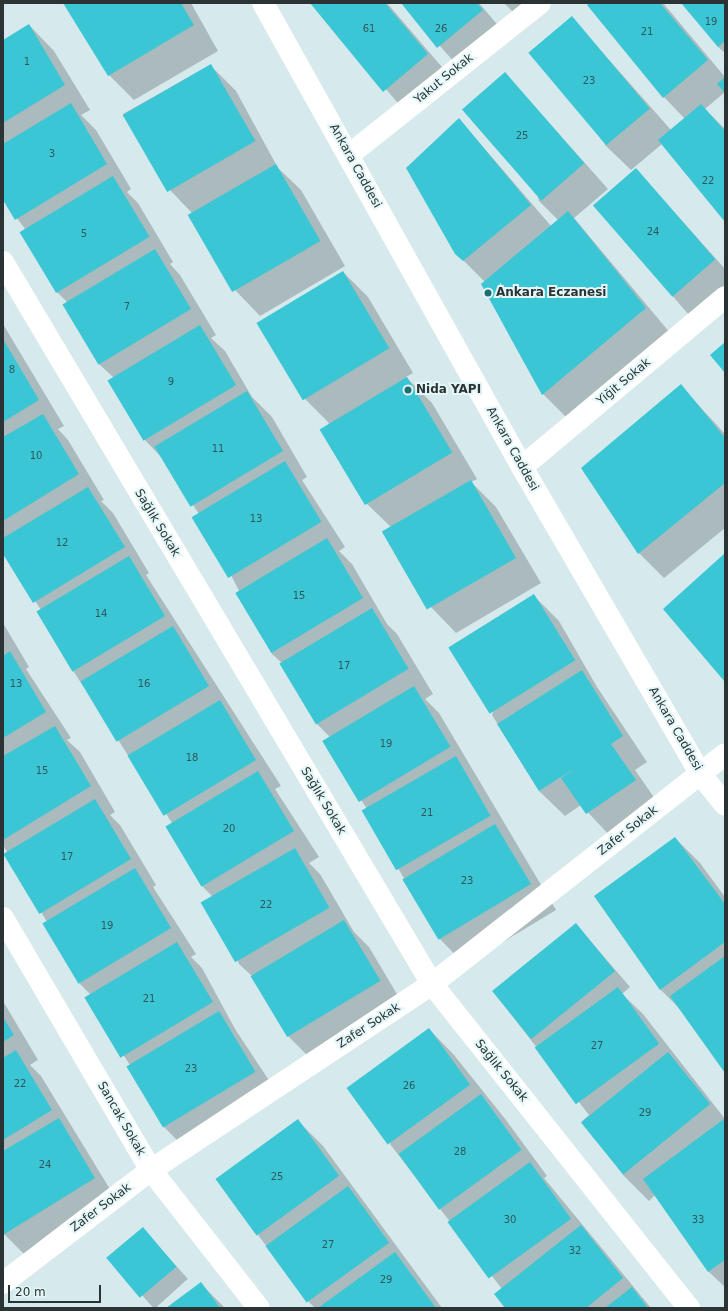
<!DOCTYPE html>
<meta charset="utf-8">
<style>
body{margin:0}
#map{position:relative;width:728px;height:1311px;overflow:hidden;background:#d6e9ec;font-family:"DejaVu Sans",sans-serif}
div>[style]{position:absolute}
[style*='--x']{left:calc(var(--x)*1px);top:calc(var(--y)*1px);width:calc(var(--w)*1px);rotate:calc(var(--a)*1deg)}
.shadow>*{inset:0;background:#0003;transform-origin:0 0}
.building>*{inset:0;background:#3bc6d5;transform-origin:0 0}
.minor>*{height:22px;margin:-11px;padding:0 11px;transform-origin:11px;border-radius:11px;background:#fff}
.secondary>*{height:22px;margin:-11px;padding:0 11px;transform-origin:11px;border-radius:11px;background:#fff}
.dots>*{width:11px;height:11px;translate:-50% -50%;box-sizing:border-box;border:2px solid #e3f7f9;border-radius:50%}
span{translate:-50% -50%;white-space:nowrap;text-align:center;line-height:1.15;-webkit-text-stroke:4px #e3f7f9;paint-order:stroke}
.number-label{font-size:10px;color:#30585c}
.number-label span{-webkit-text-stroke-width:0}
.street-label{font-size:12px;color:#2c3334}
.poi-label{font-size:12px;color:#2c3334;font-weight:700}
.left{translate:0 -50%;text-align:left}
.frame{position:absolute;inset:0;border:4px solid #2c3334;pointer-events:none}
.scale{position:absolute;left:8px;top:1285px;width:93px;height:18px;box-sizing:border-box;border:2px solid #2c3334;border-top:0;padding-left:5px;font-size:12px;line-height:14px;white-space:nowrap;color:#2c3334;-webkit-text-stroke:3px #e3f7f9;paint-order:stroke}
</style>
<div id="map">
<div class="shadow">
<div style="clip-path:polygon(64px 3px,191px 3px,218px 51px,134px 100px,109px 75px)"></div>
<div style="clip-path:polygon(312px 3px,387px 3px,453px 80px,409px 116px)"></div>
<div style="clip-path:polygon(402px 3px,479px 3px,507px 36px,463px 72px)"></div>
<div style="clip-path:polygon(504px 3px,540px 3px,520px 19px)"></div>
<div style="clip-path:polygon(591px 3px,663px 3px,725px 77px,725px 92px,705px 109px,725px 129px,725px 221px,662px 144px,631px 170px,605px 145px,572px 18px,671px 130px,685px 119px,664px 97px)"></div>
<div style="clip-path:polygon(683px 3px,725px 3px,725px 53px,718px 47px)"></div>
<div style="clip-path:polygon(29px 25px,54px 51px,90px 110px,81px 115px,96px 130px,131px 189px,127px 192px,138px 203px,173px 262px,170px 264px,180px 275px,216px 335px,211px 338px,225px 351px,252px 397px,272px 417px,307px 477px,302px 480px,345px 547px,339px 551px,352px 564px,387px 624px,397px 634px,433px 694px,425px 699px,439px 713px,556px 910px,465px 965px,440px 939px,364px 811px,367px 809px,323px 741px,330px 737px,317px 724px,282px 663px,272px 654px,199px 514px,162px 458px,145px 440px,113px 377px,100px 365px,67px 302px,57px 292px,21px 232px,25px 229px,3px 199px,3px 41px)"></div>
<div style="clip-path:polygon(210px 65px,236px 91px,278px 168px,301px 190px,345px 266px,260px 316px,235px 290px,191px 212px,170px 190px,123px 114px)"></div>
<div style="clip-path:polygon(505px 73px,608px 189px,574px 218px,671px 334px,568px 419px,543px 394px,482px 284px,485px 282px,456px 253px,459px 119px,551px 226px,558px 220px,539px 201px)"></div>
<div style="clip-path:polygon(636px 169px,725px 269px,725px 297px,695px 322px,594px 205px)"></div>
<div style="clip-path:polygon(343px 272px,368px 297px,413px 373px,406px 377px,432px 403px,477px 479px,471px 482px,496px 507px,541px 583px,456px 633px,431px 607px,391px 527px,366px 503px,328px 422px,303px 397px)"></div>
<div style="clip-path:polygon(3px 324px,64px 426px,58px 429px,68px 440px,104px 500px,101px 501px,113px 513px,149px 573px,146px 575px,281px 786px,275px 789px,319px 857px,309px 863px,320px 874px,354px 932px,369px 947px,404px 1006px,314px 1062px,289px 1037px,253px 977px,239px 964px,213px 897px,203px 887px,172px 823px,74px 672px,41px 610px,3px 552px)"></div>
<div style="clip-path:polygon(681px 386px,725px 434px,725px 528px,664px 578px,639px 553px)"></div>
<div style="clip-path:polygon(534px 596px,559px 621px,597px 687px,647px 762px,635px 770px,660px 806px,612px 838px,581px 805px,565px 816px,539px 791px,492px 715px)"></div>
<div style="clip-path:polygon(3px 623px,29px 667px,26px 669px,71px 738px,67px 740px,80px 752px,115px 812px,110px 815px,120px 825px,156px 885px,153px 887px,196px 954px,191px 957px,202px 968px,235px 1029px,280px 1097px,189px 1152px,164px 1127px,130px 1065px,86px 997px,90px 994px,80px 984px,43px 923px,47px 922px,3px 845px)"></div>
<div style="clip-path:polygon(675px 838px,700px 863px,725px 897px,725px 1071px,683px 1012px,660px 989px)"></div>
<div style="clip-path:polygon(576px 924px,630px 987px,622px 994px,643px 1014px,725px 1119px,725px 1287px,709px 1272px,655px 1195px,649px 1201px,624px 1176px,582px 1121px,589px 1115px,493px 991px)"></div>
<div style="clip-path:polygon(3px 1001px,38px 1060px,30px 1065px,41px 1076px,119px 1204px,29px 1259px,3px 1233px)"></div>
<div style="clip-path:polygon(429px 1029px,454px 1055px,506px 1120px,547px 1176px,544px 1178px,651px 1308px,506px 1308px,502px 1289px,390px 1144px)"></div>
<div style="clip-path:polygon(298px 1121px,323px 1146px,442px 1308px,315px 1308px,309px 1302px,258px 1235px)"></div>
<div style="left:143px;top:1229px;width:67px;height:45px;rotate:48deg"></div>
<div style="clip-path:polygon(201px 1284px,225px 1308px,168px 1308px)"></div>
</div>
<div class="building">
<div style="clip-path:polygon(63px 3px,181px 3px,194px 25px,108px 76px)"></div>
<div style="clip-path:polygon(310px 3px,385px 3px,428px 54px,383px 92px)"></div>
<div style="clip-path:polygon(401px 3px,477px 3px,483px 10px,437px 48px)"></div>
<div style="clip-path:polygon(590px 3px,660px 3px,708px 60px,663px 98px,587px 5px)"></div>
<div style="clip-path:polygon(681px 3px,725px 3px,725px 41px,718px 47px)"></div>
<div style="left:572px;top:16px;width:121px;height:57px;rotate:50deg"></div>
<div style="clip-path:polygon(29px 24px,65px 85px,3px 123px,3px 40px)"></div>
<div style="left:211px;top:64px;width:89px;height:102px;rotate:60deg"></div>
<div style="left:505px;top:72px;width:121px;height:57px;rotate:49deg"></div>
<div style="clip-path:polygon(725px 77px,725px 93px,717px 84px)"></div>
<div style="clip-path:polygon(71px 103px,107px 164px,15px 220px,3px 200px,3px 144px)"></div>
<div style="clip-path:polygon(701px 104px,725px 131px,725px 222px,658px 140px)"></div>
<div style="clip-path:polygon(459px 118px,531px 205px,463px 261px,455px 254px,406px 168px)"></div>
<div style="left:276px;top:164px;width:89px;height:102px;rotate:60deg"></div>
<div style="left:636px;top:168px;width:121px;height:57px;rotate:49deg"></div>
<div style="left:113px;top:176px;width:71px;height:109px;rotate:59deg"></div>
<div style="clip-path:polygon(568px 211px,646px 308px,542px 395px,481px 284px)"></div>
<div style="left:155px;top:249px;width:70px;height:108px;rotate:59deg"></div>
<div style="left:343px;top:271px;width:90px;height:101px;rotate:59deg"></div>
<div style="left:200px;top:325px;width:70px;height:108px;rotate:59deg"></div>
<div style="clip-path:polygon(3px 339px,39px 400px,3px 422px)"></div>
<div style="clip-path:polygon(725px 342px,725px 373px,710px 355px)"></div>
<div style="left:407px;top:377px;width:88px;height:102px;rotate:59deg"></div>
<div style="clip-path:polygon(681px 384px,725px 438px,725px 483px,638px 554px,581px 468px)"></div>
<div style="left:247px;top:391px;width:70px;height:108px;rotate:59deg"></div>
<div style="clip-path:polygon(43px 414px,79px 474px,3px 521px,3px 437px)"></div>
<div style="left:285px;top:461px;width:71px;height:109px;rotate:59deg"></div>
<div style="left:471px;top:480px;width:90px;height:103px;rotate:60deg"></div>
<div style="clip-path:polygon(88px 487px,125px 547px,33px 603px,3px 554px,3px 538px)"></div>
<div style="left:327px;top:538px;width:70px;height:107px;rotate:59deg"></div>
<div style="clip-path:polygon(725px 553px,725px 682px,663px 609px)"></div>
<div style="left:129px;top:556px;width:70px;height:108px;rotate:59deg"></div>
<div style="left:534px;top:594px;width:78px;height:101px;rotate:58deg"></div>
<div style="left:372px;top:608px;width:71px;height:108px;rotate:59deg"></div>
<div style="left:173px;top:626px;width:70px;height:108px;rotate:59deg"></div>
<div style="clip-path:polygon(10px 651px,46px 712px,3px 738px,3px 656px)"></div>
<div style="clip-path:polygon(582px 670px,623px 736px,611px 744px,636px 780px,586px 814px,561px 778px,575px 768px,539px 791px,497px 724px)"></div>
<div style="left:414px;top:686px;width:71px;height:107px;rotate:59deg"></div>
<div style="left:220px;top:700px;width:70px;height:108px;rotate:59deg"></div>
<div style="clip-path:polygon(55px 726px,91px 786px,3px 840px,3px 756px)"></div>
<div style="left:456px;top:756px;width:69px;height:109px;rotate:60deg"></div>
<div style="left:258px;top:771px;width:70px;height:108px;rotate:59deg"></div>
<div style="left:95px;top:799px;width:70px;height:107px;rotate:59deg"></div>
<div style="left:495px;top:824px;width:70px;height:108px;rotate:59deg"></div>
<div style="clip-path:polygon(675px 837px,725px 904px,725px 942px,660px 990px,594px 896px)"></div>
<div style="left:295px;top:848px;width:69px;height:109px;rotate:60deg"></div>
<div style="left:135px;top:868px;width:70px;height:108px;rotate:59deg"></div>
<div style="left:344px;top:920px;width:71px;height:109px;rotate:59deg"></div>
<div style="left:576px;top:923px;width:62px;height:108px;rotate:51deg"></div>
<div style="left:177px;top:942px;width:70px;height:108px;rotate:59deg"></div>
<div style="clip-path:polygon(725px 956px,725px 1073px,670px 996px)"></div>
<div style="left:618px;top:987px;width:70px;height:103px;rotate:54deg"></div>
<div style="left:219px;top:1011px;width:71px;height:108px;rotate:59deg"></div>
<div style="clip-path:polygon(3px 1017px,14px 1035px,3px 1042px)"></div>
<div style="left:429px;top:1028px;width:70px;height:102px;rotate:54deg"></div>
<div style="clip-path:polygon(16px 1050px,52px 1110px,3px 1140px,3px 1058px)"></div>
<div style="left:668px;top:1052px;width:67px;height:112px;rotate:51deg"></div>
<div style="left:481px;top:1094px;width:69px;height:102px;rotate:54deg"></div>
<div style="clip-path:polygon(59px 1118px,95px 1178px,3px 1235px,3px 1151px)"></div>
<div style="left:298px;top:1119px;width:70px;height:102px;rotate:54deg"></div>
<div style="clip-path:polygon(724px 1119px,725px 1260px,708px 1272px,643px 1179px)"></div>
<div style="left:530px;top:1162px;width:70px;height:102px;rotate:54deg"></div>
<div style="left:348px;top:1186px;width:70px;height:102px;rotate:54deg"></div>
<div style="clip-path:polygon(581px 1225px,623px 1278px,586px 1308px,505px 1308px,494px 1294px)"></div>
<div style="left:143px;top:1227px;width:52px;height:48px;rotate:50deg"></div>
<div style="clip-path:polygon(395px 1252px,436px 1308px,318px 1308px)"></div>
<div style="clip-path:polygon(201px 1282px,220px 1308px,166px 1308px)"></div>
<div style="clip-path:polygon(632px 1287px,648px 1308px,605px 1308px)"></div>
</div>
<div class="minor">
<div style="--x:349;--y:155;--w:244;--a:-38.5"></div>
<div style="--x:3;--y:262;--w:840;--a:59.28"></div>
<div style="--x:432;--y:984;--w:414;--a:51.6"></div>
<div style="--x:522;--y:467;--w:265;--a:-39.9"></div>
<div style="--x:3;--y:918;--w:292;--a:59.6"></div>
<div style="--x:151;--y:1170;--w:175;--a:52"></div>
<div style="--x:3;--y:1283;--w:186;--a:-37.4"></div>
<div style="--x:151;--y:1170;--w:337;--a:-33.5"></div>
<div style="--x:432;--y:984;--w:372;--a:-38.1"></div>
</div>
<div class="secondary">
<div style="--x:263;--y:3;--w:531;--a:60.83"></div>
<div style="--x:522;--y:467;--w:356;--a:59.8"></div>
<div style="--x:701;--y:775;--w:38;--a:51"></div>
</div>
<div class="dots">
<div style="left:488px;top:293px;background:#226d75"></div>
<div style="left:408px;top:390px;background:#226d75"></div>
</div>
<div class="number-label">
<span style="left:711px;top:22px">19</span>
<span style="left:369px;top:29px">61</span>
<span style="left:441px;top:29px">26</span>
<span style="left:647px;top:32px">21</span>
<span style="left:27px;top:62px">1</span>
<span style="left:589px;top:81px">23</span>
<span style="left:522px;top:136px">25</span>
<span style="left:52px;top:154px">3</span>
<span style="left:708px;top:181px">22</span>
<span style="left:653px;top:232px">24</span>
<span style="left:84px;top:234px">5</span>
<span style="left:127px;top:307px">7</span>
<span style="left:12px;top:370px">8</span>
<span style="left:171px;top:382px">9</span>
<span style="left:218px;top:449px">11</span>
<span style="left:36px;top:456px">10</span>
<span style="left:256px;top:519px">13</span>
<span style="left:62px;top:543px">12</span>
<span style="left:299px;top:596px">15</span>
<span style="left:101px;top:614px">14</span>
<span style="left:344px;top:666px">17</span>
<span style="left:16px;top:684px">13</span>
<span style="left:144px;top:684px">16</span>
<span style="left:386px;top:744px">19</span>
<span style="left:192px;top:758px">18</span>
<span style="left:42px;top:771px">15</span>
<span style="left:427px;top:813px">21</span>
<span style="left:229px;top:829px">20</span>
<span style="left:67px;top:857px">17</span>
<span style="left:467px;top:881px">23</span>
<span style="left:266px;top:905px">22</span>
<span style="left:107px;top:926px">19</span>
<span style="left:149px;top:999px">21</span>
<span style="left:597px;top:1046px">27</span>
<span style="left:191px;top:1069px">23</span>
<span style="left:20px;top:1084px">22</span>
<span style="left:409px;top:1086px">26</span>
<span style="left:645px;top:1113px">29</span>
<span style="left:460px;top:1152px">28</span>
<span style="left:45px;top:1165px">24</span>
<span style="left:277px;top:1177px">25</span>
<span style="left:510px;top:1220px">30</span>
<span style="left:698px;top:1220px">33</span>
<span style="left:328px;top:1245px">27</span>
<span style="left:575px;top:1251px">32</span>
<span style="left:386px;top:1280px">29</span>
</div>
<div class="street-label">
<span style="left:444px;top:79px;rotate:-39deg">Yakut Sokak</span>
<span style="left:355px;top:166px;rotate:61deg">Ankara Caddesi</span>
<span style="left:624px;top:382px;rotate:-40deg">Yiğit Sokak</span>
<span style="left:512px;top:449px;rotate:61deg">Ankara Caddesi</span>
<span style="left:157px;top:523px;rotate:59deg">Sağlık Sokak</span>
<span style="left:675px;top:729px;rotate:60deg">Ankara Caddesi</span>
<span style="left:323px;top:801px;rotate:59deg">Sağlık Sokak</span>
<span style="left:628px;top:831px;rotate:-38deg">Zafer Sokak</span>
<span style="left:369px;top:1026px;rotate:-33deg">Zafer Sokak</span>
<span style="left:501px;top:1071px;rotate:51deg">Sağlık Sokak</span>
<span style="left:121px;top:1119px;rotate:60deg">Sancak Sokak</span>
<span style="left:101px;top:1208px;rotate:-37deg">Zafer Sokak</span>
</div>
<div class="poi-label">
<span class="left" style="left:496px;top:293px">Ankara Eczanesi</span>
<span class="left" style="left:416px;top:390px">Nida YAPI</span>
</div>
<div class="frame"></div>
<div class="scale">20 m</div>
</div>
